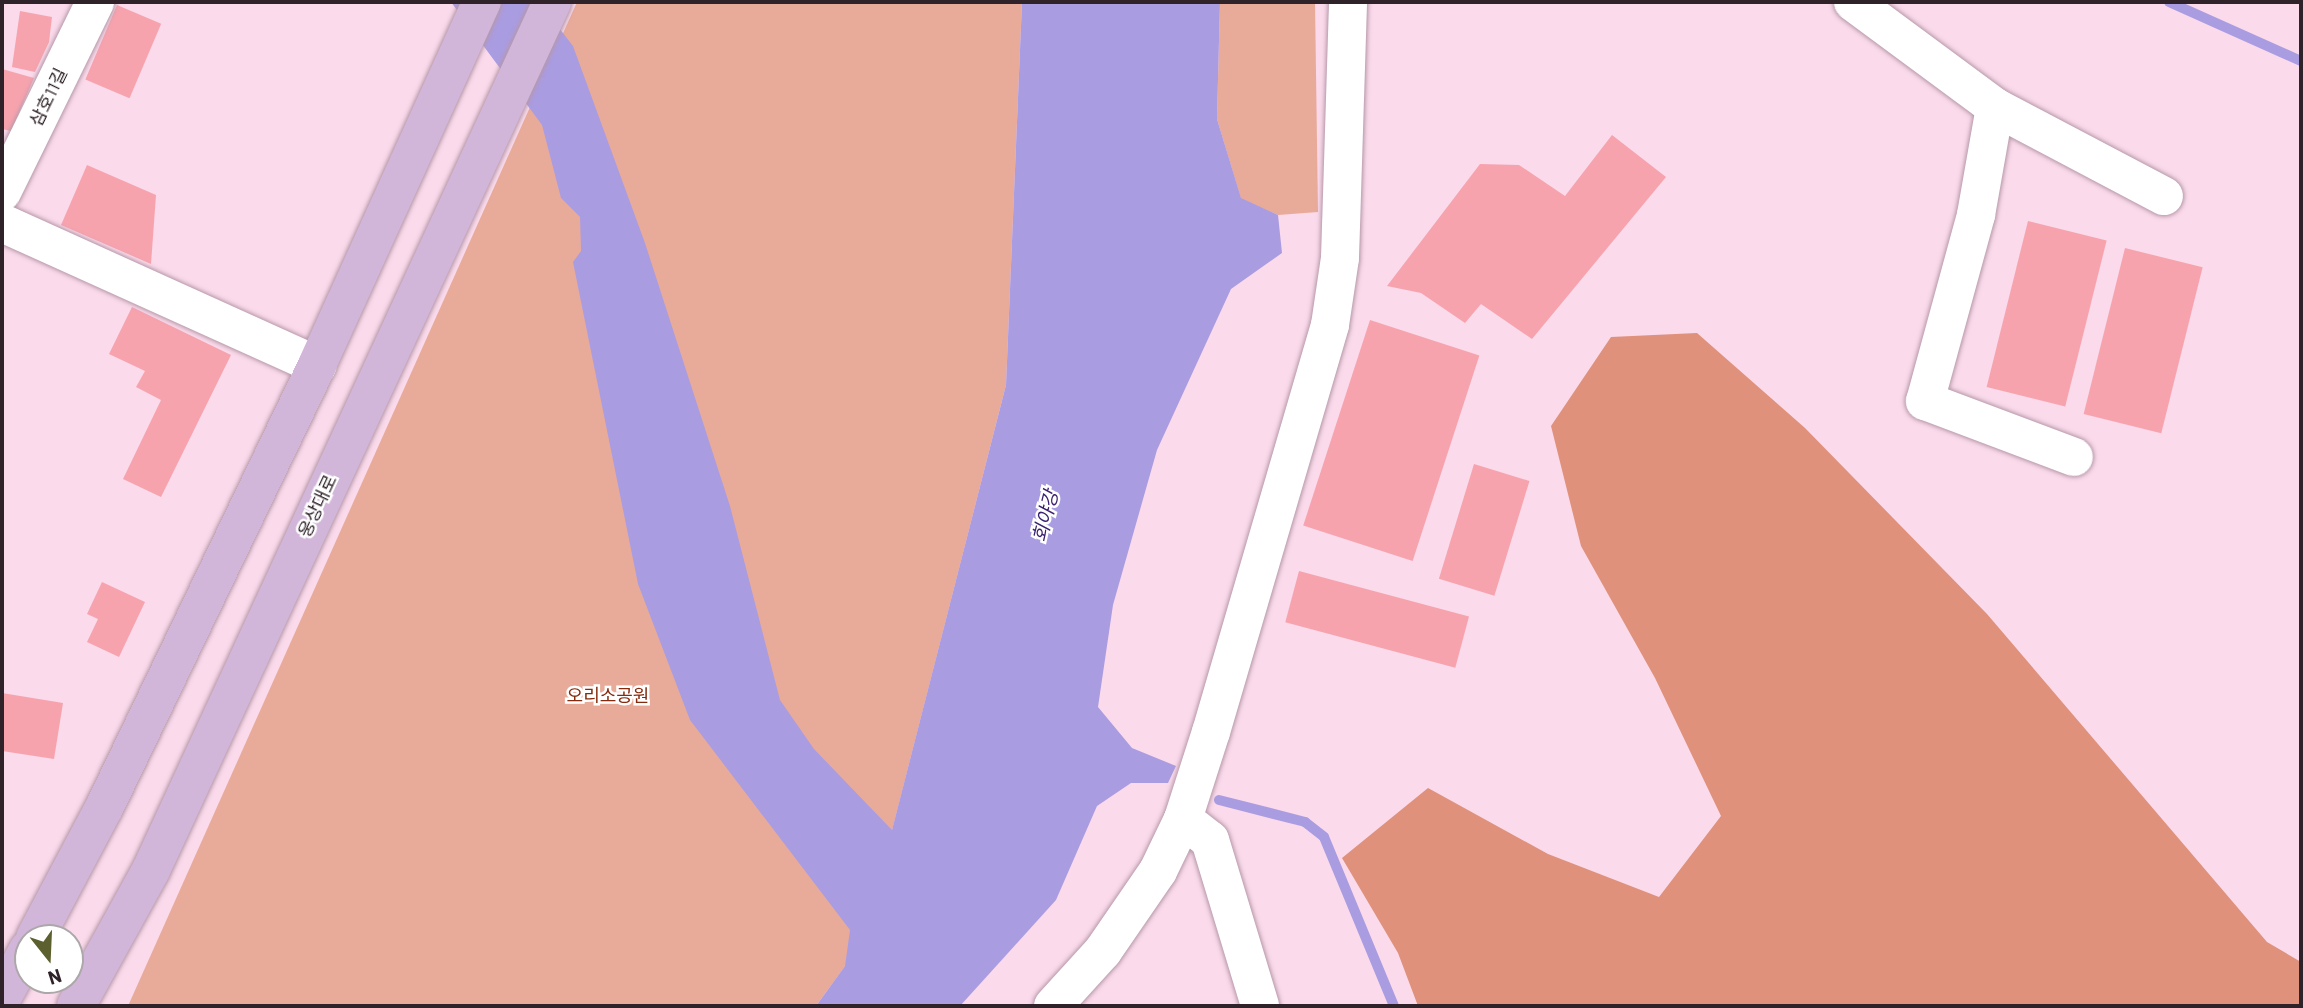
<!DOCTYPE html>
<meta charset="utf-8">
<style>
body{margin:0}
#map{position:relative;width:2303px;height:1008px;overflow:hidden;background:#fadaeb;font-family:Barlow,"Noto Sans KR",sans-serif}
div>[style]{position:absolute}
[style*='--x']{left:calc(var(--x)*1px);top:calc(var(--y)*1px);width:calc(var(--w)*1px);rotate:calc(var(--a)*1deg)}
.green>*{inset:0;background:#e9ab99}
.forest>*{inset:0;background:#df917b}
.water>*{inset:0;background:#aa9ce1}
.stream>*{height:10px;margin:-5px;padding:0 5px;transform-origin:5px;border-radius:5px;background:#aa9ce1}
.building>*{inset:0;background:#f7a3ae;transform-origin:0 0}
.roads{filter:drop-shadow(0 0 2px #b698a8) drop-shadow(0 0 2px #b698a8)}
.minor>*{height:38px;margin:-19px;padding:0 19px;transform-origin:19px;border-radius:19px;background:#fff}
.major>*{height:38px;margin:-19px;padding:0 19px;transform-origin:19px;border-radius:19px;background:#d2b6d9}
span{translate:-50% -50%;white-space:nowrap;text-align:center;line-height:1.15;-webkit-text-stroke:5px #fff;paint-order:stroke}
.street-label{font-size:18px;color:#2f2329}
.park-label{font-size:18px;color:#852a0d}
.water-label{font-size:19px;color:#3b2070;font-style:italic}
.frame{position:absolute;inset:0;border:4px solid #2f2329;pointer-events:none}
.north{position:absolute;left:14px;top:924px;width:70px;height:70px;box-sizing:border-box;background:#fff;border:2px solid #aca7a9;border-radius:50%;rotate:162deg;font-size:19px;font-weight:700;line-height:28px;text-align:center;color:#2f2329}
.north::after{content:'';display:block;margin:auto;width:24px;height:32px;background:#5b602e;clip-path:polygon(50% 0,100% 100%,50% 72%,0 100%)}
</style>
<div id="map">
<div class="green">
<div style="clip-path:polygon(577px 2px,1022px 2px,1006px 385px,864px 940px,816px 1006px,128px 1006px)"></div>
<div style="clip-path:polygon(1220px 2px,1315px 2px,1318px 212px,1278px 215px,1241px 199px,1217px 119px)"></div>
</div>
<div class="forest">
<div style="clip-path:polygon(1697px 333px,1805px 428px,1987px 614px,2267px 942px,2301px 962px,2301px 1006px,1418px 1006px,1398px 953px,1342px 858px,1428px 788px,1548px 854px,1659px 897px,1721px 816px,1655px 678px,1581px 546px,1551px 426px,1611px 337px)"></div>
</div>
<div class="water">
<div style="clip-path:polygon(451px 2px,539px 2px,573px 46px,645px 243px,730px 506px,780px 700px,814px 749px,892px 830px,1006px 385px,1022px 2px,1220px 2px,1217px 119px,1241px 198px,1278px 215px,1282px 253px,1231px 289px,1157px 450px,1113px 605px,1098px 707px,1132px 748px,1176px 766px,1168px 783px,1131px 783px,1097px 806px,1056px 900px,960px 1006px,816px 1006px,845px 966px,850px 930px,690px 720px,638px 584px,573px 262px,581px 251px,580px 217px,561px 198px,542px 125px)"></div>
</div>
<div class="stream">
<div style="--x:2169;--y:2;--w:145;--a:24.1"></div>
<div style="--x:1219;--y:800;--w:89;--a:14.3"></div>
<div style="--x:1305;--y:822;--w:24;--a:38"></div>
<div style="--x:1324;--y:837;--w:183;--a:67.5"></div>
</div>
<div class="building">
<div style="left:117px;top:5px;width:48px;height:81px;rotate:23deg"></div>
<div style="clip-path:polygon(20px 11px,52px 17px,49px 42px,35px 72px,12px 67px)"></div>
<div style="clip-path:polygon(2px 69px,34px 78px,11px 131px,2px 129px)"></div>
<div style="clip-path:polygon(1612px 135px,1666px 177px,1532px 339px,1481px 304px,1465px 323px,1421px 293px,1387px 286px,1480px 164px,1519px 165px,1565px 196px)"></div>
<div style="clip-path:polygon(87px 165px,156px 195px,151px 264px,61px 225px)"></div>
<div style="left:2028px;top:221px;width:81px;height:171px;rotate:14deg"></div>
<div style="left:2125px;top:248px;width:80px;height:171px;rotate:14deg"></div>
<div style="clip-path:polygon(132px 307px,231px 355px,161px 497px,123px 479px,161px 400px,136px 387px,145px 371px,109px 354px)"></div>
<div style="left:1370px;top:320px;width:115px;height:216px;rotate:18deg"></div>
<div style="left:1474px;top:464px;width:58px;height:120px;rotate:17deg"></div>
<div style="left:1299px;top:571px;width:176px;height:53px;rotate:15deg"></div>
<div style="clip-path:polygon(102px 582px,145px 602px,119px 657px,87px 642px,98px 619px,87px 614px)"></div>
<div style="clip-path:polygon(2px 693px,63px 703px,54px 759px,2px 751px)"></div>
</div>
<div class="roads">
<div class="minor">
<div style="--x:1853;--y:2;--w:177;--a:36.5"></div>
<div style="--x:1995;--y:107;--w:191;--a:27.8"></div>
<div style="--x:1995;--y:107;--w:110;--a:100"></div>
<div style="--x:1976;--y:215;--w:193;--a:105.3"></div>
<div style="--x:1925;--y:401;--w:159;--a:20.6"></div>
<div style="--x:2;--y:192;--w:212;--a:-63.9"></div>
<div style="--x:2;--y:223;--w:346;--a:24.3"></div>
<div style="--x:1183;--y:819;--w:34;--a:38"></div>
<div style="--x:1210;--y:840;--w:173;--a:73.2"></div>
<div style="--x:1053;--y:1006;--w:74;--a:-47.7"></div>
<div style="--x:1103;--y:951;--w:97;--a:-55.5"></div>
<div style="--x:1158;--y:871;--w:58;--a:-64.3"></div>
<div style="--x:1183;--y:819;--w:91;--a:-72.2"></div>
<div style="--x:1211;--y:732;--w:424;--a:-73.7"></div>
<div style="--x:1330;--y:325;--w:68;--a:-81.5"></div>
<div style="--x:1340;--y:258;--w:256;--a:-88.2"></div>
</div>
<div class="major">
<div style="--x:35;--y:938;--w:149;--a:-62.1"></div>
<div style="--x:105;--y:806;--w:489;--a:-64.3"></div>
<div style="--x:317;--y:365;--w:399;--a:-65.6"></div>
<div style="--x:2;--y:998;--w:55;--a:-61.6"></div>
<div style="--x:76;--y:1006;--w:155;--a:-61.1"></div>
<div style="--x:151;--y:870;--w:956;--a:-65.2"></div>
</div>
</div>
<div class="street-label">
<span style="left:48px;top:97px;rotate:-64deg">삼호11길</span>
<span style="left:317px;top:506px;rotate:-65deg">웅상대로</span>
</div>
<div class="park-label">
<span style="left:608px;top:695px">오리소공원</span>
</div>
<div class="water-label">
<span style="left:1045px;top:516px;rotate:-76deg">회야강</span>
</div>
<div class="frame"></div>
<div class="north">N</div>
</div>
